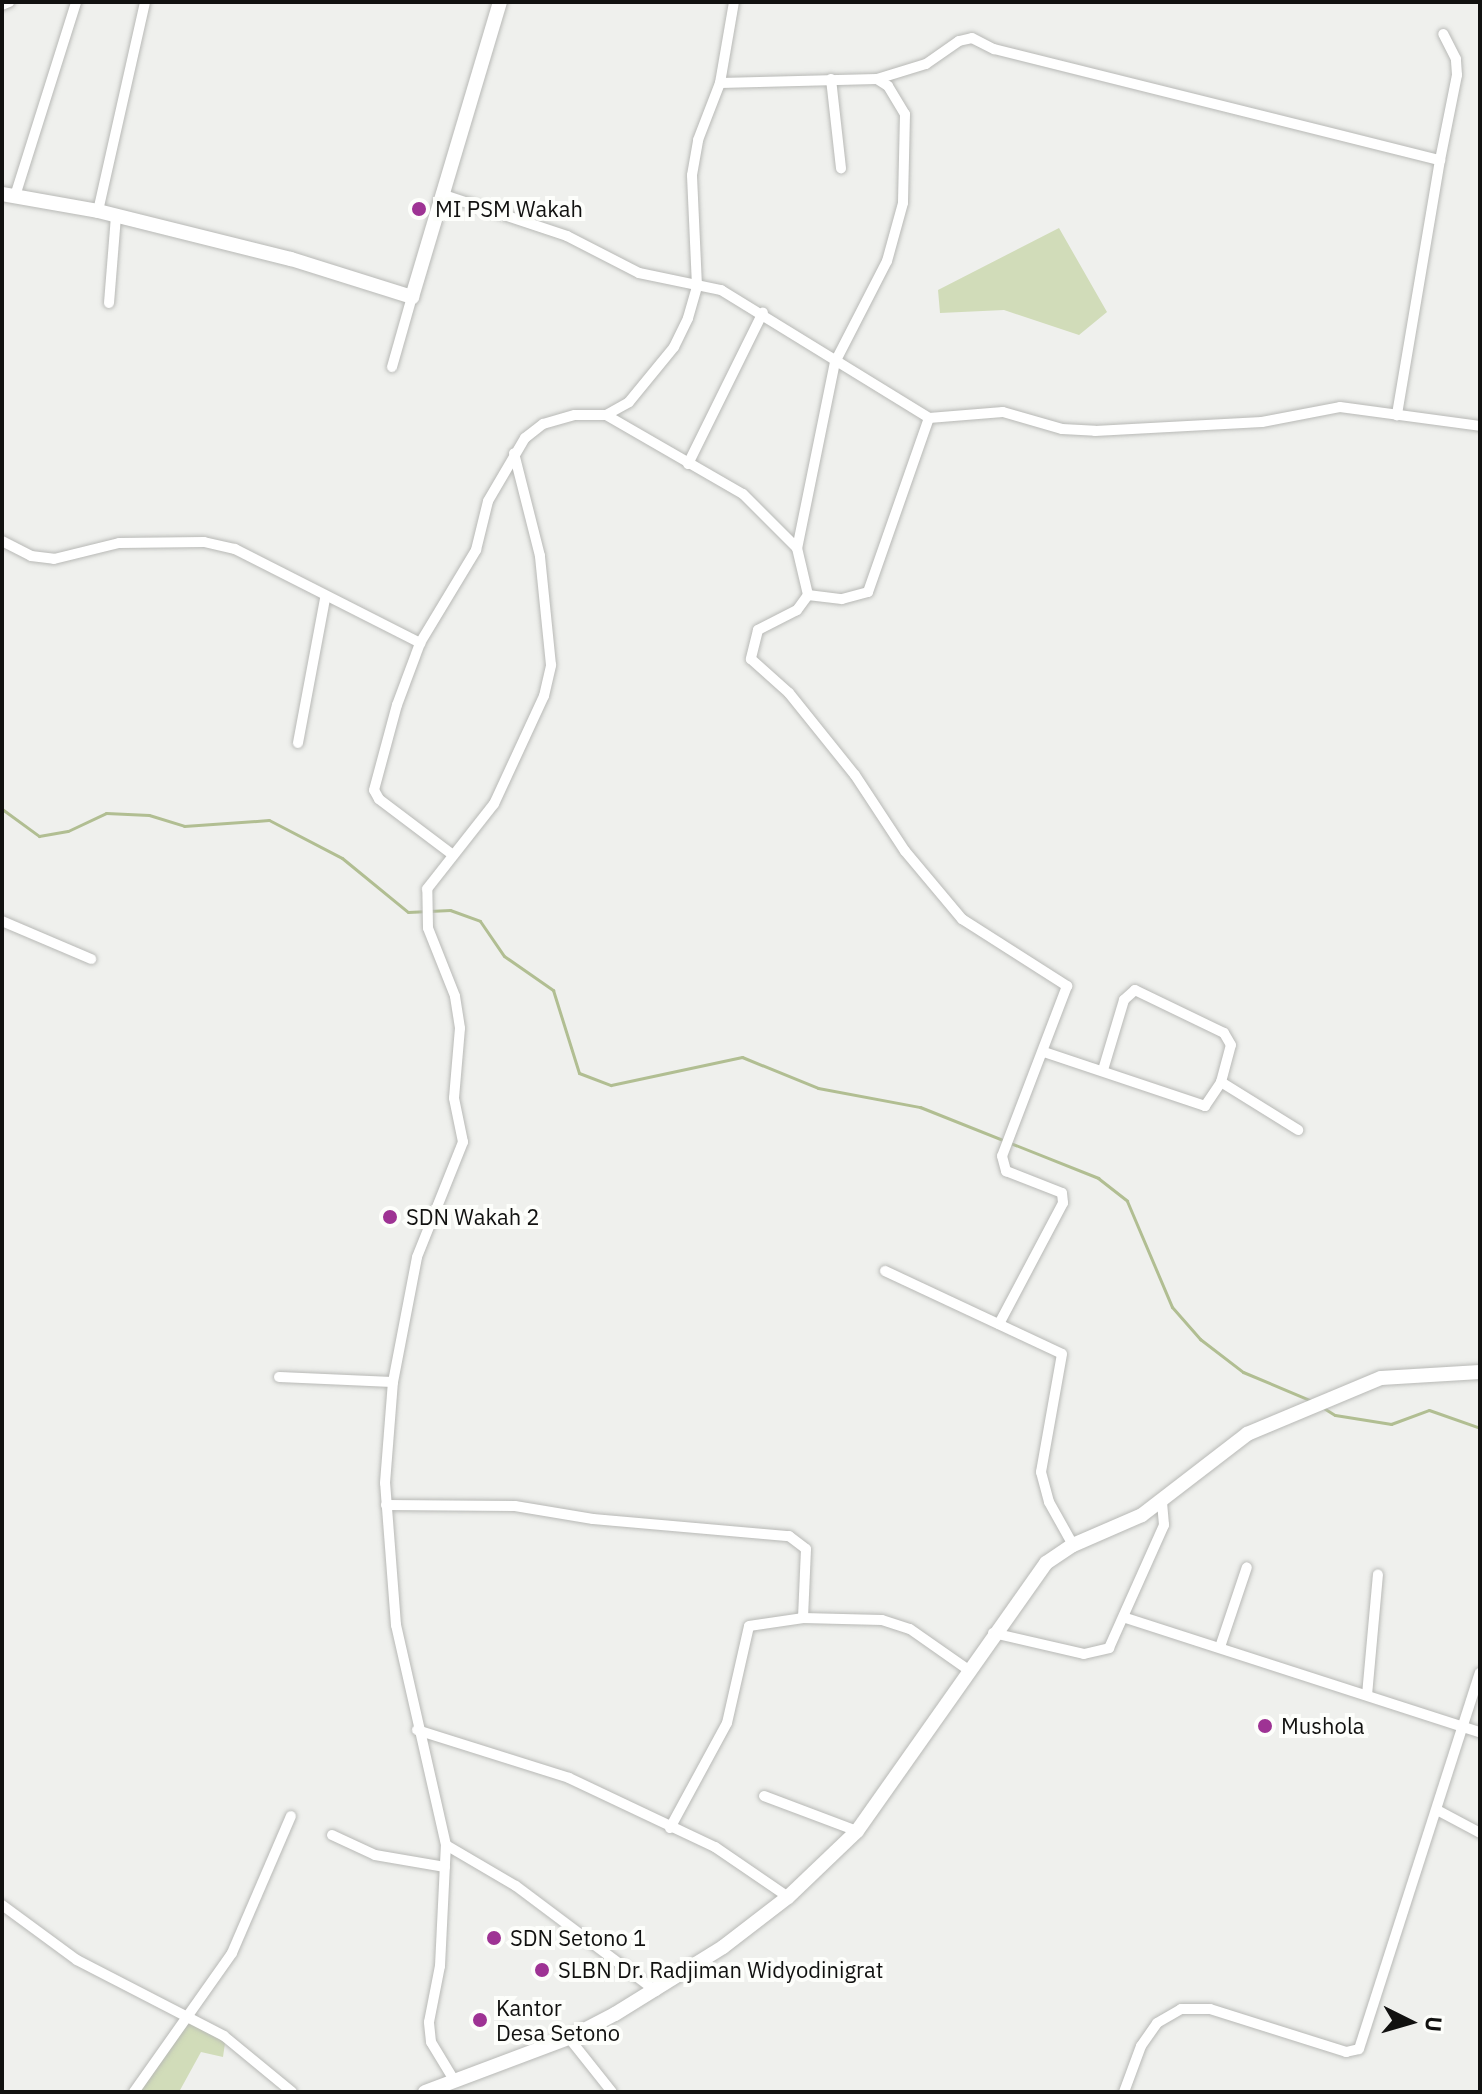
<!DOCTYPE html>
<style>
body{margin:0}
#map{position:relative;width:1482px;height:2094px;overflow:hidden;background:#eff0ed;font-family:"IBM Plex Sans",sans-serif}
div>[style]{position:absolute}
[style*='--x']{left:calc(var(--x)*1px);top:calc(var(--y)*1px);width:calc(var(--w)*1px);rotate:calc(var(--a)*1deg)}
.green>*{inset:0;background:#d1dcb9}
.stream>*{height:3px;margin:-1.5px;padding:0 1.5px;transform-origin:1.5px;border-radius:1.5px;background:#b1be92}
.roads{filter:drop-shadow(0 0 2px #b8b9b6) drop-shadow(0 0 2px #b8b9b6)}
.street>*{height:10px;margin:-5px;padding:0 5px;transform-origin:5px;border-radius:5px;background:#fff}
.secondary>*{height:14px;margin:-7px;padding:0 7px;transform-origin:7px;border-radius:7px;background:#fff}
.dots>*{width:22px;height:22px;translate:-50% -50%;box-sizing:border-box;border:4px solid #fdfefb;border-radius:50%}
span{translate:-50% -50%;white-space:nowrap;text-align:center;line-height:1.15;-webkit-text-stroke:8px #fdfefb;paint-order:stroke}
.poi-label{font-size:22px;color:#111110}
.left{translate:0 -50%;text-align:left}
.frame{position:absolute;inset:0;border:4px solid #111110;pointer-events:none}
.north{position:absolute;left:1370px;top:1982px;width:80px;height:80px;-webkit-text-stroke:6px #fdfefb;paint-order:stroke;rotate:95deg;font-size:22px;font-weight:700;line-height:32px;text-align:center;color:#111110}
.north::after{content:'';display:block;margin:auto;width:28px;height:36px;background:#111110;clip-path:polygon(50% 0,100% 100%,50% 72%,0 100%)}
</style>
<div id="map">
<div class="green">
<div style="clip-path:polygon(1059px 228px,1107px 312px,1079px 335px,1004px 310px,940px 313px,938px 290px)"></div>
<div style="clip-path:polygon(189px 2019px,225px 2043px,223px 2057px,201px 2052px,179px 2092px,134px 2092px)"></div>
</div>
<div class="stream">
<div style="--x:2;--y:809;--w:46;--a:36.1"></div>
<div style="--x:39;--y:836;--w:29;--a:-10"></div>
<div style="--x:68;--y:831;--w:42;--a:-25.3"></div>
<div style="--x:106;--y:813;--w:43;--a:2.7"></div>
<div style="--x:149;--y:815;--w:37;--a:17"></div>
<div style="--x:184;--y:826;--w:85;--a:-4"></div>
<div style="--x:269;--y:820;--w:82;--a:27.5"></div>
<div style="--x:342;--y:858;--w:85;--a:39.3"></div>
<div style="--x:408;--y:912;--w:42;--a:-2.7"></div>
<div style="--x:450;--y:910;--w:32;--a:20"></div>
<div style="--x:480;--y:921;--w:42;--a:55.6"></div>
<div style="--x:504;--y:956;--w:60;--a:34.8"></div>
<div style="--x:553;--y:990;--w:87;--a:72.6"></div>
<div style="--x:579;--y:1073;--w:34;--a:21"></div>
<div style="--x:611;--y:1085;--w:134;--a:-12.1"></div>
<div style="--x:742;--y:1057;--w:82;--a:22.2"></div>
<div style="--x:818;--y:1088;--w:104;--a:10.6"></div>
<div style="--x:920;--y:1107;--w:192;--a:21.7"></div>
<div style="--x:1098;--y:1178;--w:37;--a:38"></div>
<div style="--x:1127;--y:1201;--w:115;--a:67"></div>
<div style="--x:1172;--y:1307;--w:43;--a:48.8"></div>
<div style="--x:1200;--y:1339;--w:54;--a:37.5"></div>
<div style="--x:1243;--y:1372;--w:75;--a:22.8"></div>
<div style="--x:1322;--y:1407;--w:15;--a:32"></div>
<div style="--x:1335;--y:1415;--w:57;--a:9.1"></div>
<div style="--x:1391;--y:1424;--w:40;--a:-20.2"></div>
<div style="--x:1429;--y:1410;--w:54;--a:19.4"></div>
</div>
<div class="roads">
<div class="street">
<div style="--x:2;--y:5;--w:8;--a:-23"></div>
<div style="--x:831;--y:79;--w:90;--a:83.6"></div>
<div style="--x:877;--y:79;--w:51;--a:-17"></div>
<div style="--x:926;--y:64;--w:40;--a:-34.9"></div>
<div style="--x:959;--y:41;--w:13;--a:-13"></div>
<div style="--x:972;--y:38;--w:25;--a:27"></div>
<div style="--x:994;--y:49;--w:460;--a:14"></div>
<div style="--x:1440;--y:160;--w:259;--a:99.6"></div>
<div style="--x:720;--y:83;--w:157;--a:-1.5"></div>
<div style="--x:877;--y:79;--w:13;--a:32"></div>
<div style="--x:888;--y:86;--w:33;--a:59"></div>
<div style="--x:905;--y:114;--w:89;--a:91.3"></div>
<div style="--x:903;--y:203;--w:60;--a:105.4"></div>
<div style="--x:887;--y:261;--w:114;--a:117.2"></div>
<div style="--x:835;--y:362;--w:190;--a:101.5"></div>
<div style="--x:797;--y:548;--w:48;--a:76.8"></div>
<div style="--x:808;--y:595;--w:19;--a:126"></div>
<div style="--x:797;--y:610;--w:44;--a:152.9"></div>
<div style="--x:758;--y:630;--w:30;--a:104"></div>
<div style="--x:751;--y:659;--w:51;--a:41.8"></div>
<div style="--x:789;--y:693;--w:105;--a:51.2"></div>
<div style="--x:855;--y:775;--w:91;--a:56.7"></div>
<div style="--x:905;--y:851;--w:89;--a:50"></div>
<div style="--x:962;--y:919;--w:125;--a:32.5"></div>
<div style="--x:1067;--y:986;--w:182;--a:110.9"></div>
<div style="--x:1002;--y:1156;--w:16;--a:75"></div>
<div style="--x:1006;--y:1171;--w:60;--a:21.4"></div>
<div style="--x:1062;--y:1193;--w:10;--a:84"></div>
<div style="--x:1063;--y:1203;--w:137;--a:117.9"></div>
<div style="--x:1440;--y:160;--w:87;--a:-78.7"></div>
<div style="--x:1457;--y:75;--w:16;--a:-94"></div>
<div style="--x:1456;--y:59;--w:28;--a:-117"></div>
<div style="--x:441;--y:194;--w:133;--a:18.4"></div>
<div style="--x:567;--y:236;--w:81;--a:27.2"></div>
<div style="--x:639;--y:273;--w:84;--a:11.7"></div>
<div style="--x:721;--y:290;--w:244;--a:31.6"></div>
<div style="--x:929;--y:418;--w:74;--a:-4.6"></div>
<div style="--x:1003;--y:412;--w:61;--a:16.1"></div>
<div style="--x:1062;--y:429;--w:33;--a:3"></div>
<div style="--x:1095;--y:431;--w:167;--a:-3.1"></div>
<div style="--x:1262;--y:422;--w:79;--a:-10.9"></div>
<div style="--x:1340;--y:407;--w:141;--a:7.7"></div>
<div style="--x:15;--y:196;--w:203;--a:-72.5"></div>
<div style="--x:98;--y:211;--w:213;--a:-77.3"></div>
<div style="--x:109;--y:303;--w:87;--a:-85.4"></div>
<div style="--x:392;--y:367;--w:73;--a:-74.1"></div>
<div style="--x:606;--y:415;--w:158;--a:30"></div>
<div style="--x:743;--y:494;--w:76;--a:45"></div>
<div style="--x:688;--y:464;--w:169;--a:-63.7"></div>
<div style="--x:2;--y:541;--w:33;--a:27"></div>
<div style="--x:31;--y:556;--w:23;--a:7"></div>
<div style="--x:54;--y:559;--w:67;--a:-13.8"></div>
<div style="--x:119;--y:543;--w:85;--a:-0.7"></div>
<div style="--x:204;--y:542;--w:32;--a:13"></div>
<div style="--x:235;--y:549;--w:208;--a:26.9"></div>
<div style="--x:808;--y:595;--w:34;--a:7"></div>
<div style="--x:842;--y:599;--w:27;--a:-15"></div>
<div style="--x:868;--y:592;--w:184;--a:-70.7"></div>
<div style="--x:298;--y:743;--w:147;--a:-79.4"></div>
<div style="--x:453;--y:855;--w:93;--a:-142.9"></div>
<div style="--x:379;--y:799;--w:10;--a:-119"></div>
<div style="--x:374;--y:790;--w:88;--a:-74.9"></div>
<div style="--x:397;--y:705;--w:66;--a:-69.6"></div>
<div style="--x:420;--y:643;--w:109;--a:-58.9"></div>
<div style="--x:476;--y:550;--w:50;--a:-76.2"></div>
<div style="--x:488;--y:501;--w:73;--a:-59.6"></div>
<div style="--x:525;--y:438;--w:23;--a:-38"></div>
<div style="--x:543;--y:424;--w:33;--a:-16"></div>
<div style="--x:575;--y:415;--w:31;--a:0"></div>
<div style="--x:606;--y:415;--w:26;--a:-29"></div>
<div style="--x:629;--y:402;--w:71;--a:-50.7"></div>
<div style="--x:674;--y:347;--w:32;--a:-64"></div>
<div style="--x:688;--y:318;--w:33;--a:-74"></div>
<div style="--x:697;--y:286;--w:111;--a:-92.6"></div>
<div style="--x:692;--y:175;--w:36;--a:-80"></div>
<div style="--x:698;--y:140;--w:61;--a:-68.9"></div>
<div style="--x:720;--y:83;--w:82;--a:-80.2"></div>
<div style="--x:2;--y:921;--w:97;--a:23.1"></div>
<div style="--x:1044;--y:1052;--w:170;--a:18.5"></div>
<div style="--x:1205;--y:1106;--w:29;--a:-56"></div>
<div style="--x:1221;--y:1082;--w:38;--a:-75"></div>
<div style="--x:1231;--y:1045;--w:14;--a:-120"></div>
<div style="--x:1224;--y:1033;--w:99;--a:-154.2"></div>
<div style="--x:1135;--y:990;--w:15;--a:138"></div>
<div style="--x:1124;--y:1000;--w:73;--a:106.7"></div>
<div style="--x:1221;--y:1082;--w:91;--a:31.9"></div>
<div style="--x:885;--y:1271;--w:195;--a:25.1"></div>
<div style="--x:1062;--y:1354;--w:120;--a:100.1"></div>
<div style="--x:1041;--y:1472;--w:31;--a:75"></div>
<div style="--x:1049;--y:1502;--w:49;--a:60.8"></div>
<div style="--x:279;--y:1377;--w:114;--a:2.5"></div>
<div style="--x:386;--y:1505;--w:129;--a:0.4"></div>
<div style="--x:515;--y:1506;--w:79;--a:9.5"></div>
<div style="--x:593;--y:1519;--w:197;--a:5"></div>
<div style="--x:789;--y:1536;--w:21;--a:37"></div>
<div style="--x:806;--y:1549;--w:69;--a:92.5"></div>
<div style="--x:1126;--y:1618;--w:372;--a:17.9"></div>
<div style="--x:993;--y:1633;--w:93;--a:13"></div>
<div style="--x:1084;--y:1654;--w:26;--a:-13"></div>
<div style="--x:1109;--y:1648;--w:135;--a:-65.9"></div>
<div style="--x:1164;--y:1525;--w:25;--a:-95"></div>
<div style="--x:1220;--y:1647;--w:84;--a:-71.4"></div>
<div style="--x:1367;--y:1695;--w:121;--a:-84.8"></div>
<div style="--x:417;--y:1730;--w:159;--a:17.5"></div>
<div style="--x:569;--y:1778;--w:161;--a:25.3"></div>
<div style="--x:715;--y:1847;--w:88;--a:34.4"></div>
<div style="--x:764;--y:1796;--w:99;--a:20.6"></div>
<div style="--x:1437;--y:1810;--w:49;--a:28.1"></div>
<div style="--x:670;--y:1828;--w:119;--a:-61.5"></div>
<div style="--x:727;--y:1723;--w:99;--a:-77.2"></div>
<div style="--x:749;--y:1626;--w:55;--a:-8.4"></div>
<div style="--x:803;--y:1618;--w:79;--a:1.5"></div>
<div style="--x:882;--y:1620;--w:29;--a:18"></div>
<div style="--x:910;--y:1629;--w:73;--a:35"></div>
<div style="--x:332;--y:1835;--w:47;--a:24.9"></div>
<div style="--x:375;--y:1855;--w:71;--a:9.7"></div>
<div style="--x:446;--y:1845;--w:81;--a:30.4"></div>
<div style="--x:516;--y:1886;--w:175;--a:36.9"></div>
<div style="--x:2;--y:1905;--w:93;--a:36.3"></div>
<div style="--x:77;--y:1960;--w:165;--a:27.3"></div>
<div style="--x:224;--y:2036;--w:88;--a:39.5"></div>
<div style="--x:569;--y:2038;--w:69;--a:51.5"></div>
<div style="--x:454;--y:2080;--w:44;--a:-121.2"></div>
<div style="--x:431;--y:2042;--w:20;--a:-96"></div>
<div style="--x:429;--y:2022;--w:57;--a:-78.9"></div>
<div style="--x:440;--y:1966;--w:121;--a:-87.2"></div>
<div style="--x:446;--y:1845;--w:226;--a:-102.8"></div>
<div style="--x:396;--y:1625;--w:142;--a:-94.4"></div>
<div style="--x:385;--y:1483;--w:101;--a:-85.5"></div>
<div style="--x:393;--y:1382;--w:127;--a:-79.1"></div>
<div style="--x:417;--y:1257;--w:124;--a:-68.2"></div>
<div style="--x:463;--y:1142;--w:45;--a:-101.6"></div>
<div style="--x:454;--y:1098;--w:70;--a:-85.1"></div>
<div style="--x:460;--y:1028;--w:32;--a:-99"></div>
<div style="--x:455;--y:996;--w:73;--a:-111.7"></div>
<div style="--x:428;--y:928;--w:39;--a:-91"></div>
<div style="--x:427;--y:889;--w:108;--a:-51.8"></div>
<div style="--x:494;--y:804;--w:119;--a:-65.2"></div>
<div style="--x:544;--y:696;--w:32;--a:-77"></div>
<div style="--x:551;--y:665;--w:110;--a:-95.8"></div>
<div style="--x:540;--y:556;--w:106;--a:-104.2"></div>
<div style="--x:134;--y:2092;--w:170;--a:-54.8"></div>
<div style="--x:232;--y:1953;--w:149;--a:-66.7"></div>
<div style="--x:1124;--y:2092;--w:49;--a:-69.7"></div>
<div style="--x:1141;--y:2046;--w:28;--a:-55"></div>
<div style="--x:1157;--y:2023;--w:28;--a:-30"></div>
<div style="--x:1181;--y:2009;--w:29;--a:0"></div>
<div style="--x:1210;--y:2009;--w:143;--a:17.5"></div>
<div style="--x:1346;--y:2052;--w:13;--a:-13"></div>
<div style="--x:1359;--y:2049;--w:395;--a:-72.2"></div>
</div>
<div class="secondary">
<div style="--x:2;--y:194;--w:97;--a:10"></div>
<div style="--x:98;--y:211;--w:199;--a:14"></div>
<div style="--x:291;--y:259;--w:127;--a:17.4"></div>
<div style="--x:412;--y:297;--w:308;--a:-73.4"></div>
<div style="--x:425;--y:2092;--w:154;--a:-20.6"></div>
<div style="--x:569;--y:2038;--w:52;--a:-27.6"></div>
<div style="--x:615;--y:2014;--w:127;--a:-31.8"></div>
<div style="--x:723;--y:1947;--w:82;--a:-37.6"></div>
<div style="--x:788;--y:1897;--w:95;--a:-43.7"></div>
<div style="--x:857;--y:1831;--w:328;--a:-54.8"></div>
<div style="--x:1046;--y:1563;--w:32;--a:-34"></div>
<div style="--x:1073;--y:1545;--w:75;--a:-23.5"></div>
<div style="--x:1142;--y:1515;--w:133;--a:-37.6"></div>
<div style="--x:1247;--y:1434;--w:145;--a:-22.7"></div>
<div style="--x:1381;--y:1378;--w:99;--a:-3.5"></div>
</div>
</div>
<div class="dots">
<div style="left:419px;top:209px;background:#9e3394"></div>
<div style="left:390px;top:1217px;background:#9e3394"></div>
<div style="left:1265px;top:1726px;background:#9e3394"></div>
<div style="left:494px;top:1938px;background:#9e3394"></div>
<div style="left:542px;top:1970px;background:#9e3394"></div>
<div style="left:480px;top:2020px;background:#9e3394"></div>
</div>
<div class="poi-label">
<span class="left" style="left:435px;top:209px">MI PSM Wakah</span>
<span class="left" style="left:406px;top:1217px">SDN Wakah 2</span>
<span class="left" style="left:1281px;top:1726px">Mushola</span>
<span class="left" style="left:510px;top:1938px">SDN Setono 1</span>
<span class="left" style="left:558px;top:1970px">SLBN Dr. Radjiman Widyodinigrat</span>
<span class="left" style="left:496px;top:2020px">Kantor<br>Desa Setono</span>
</div>
<div class="frame"></div>
<div class="north">U</div>
</div>
